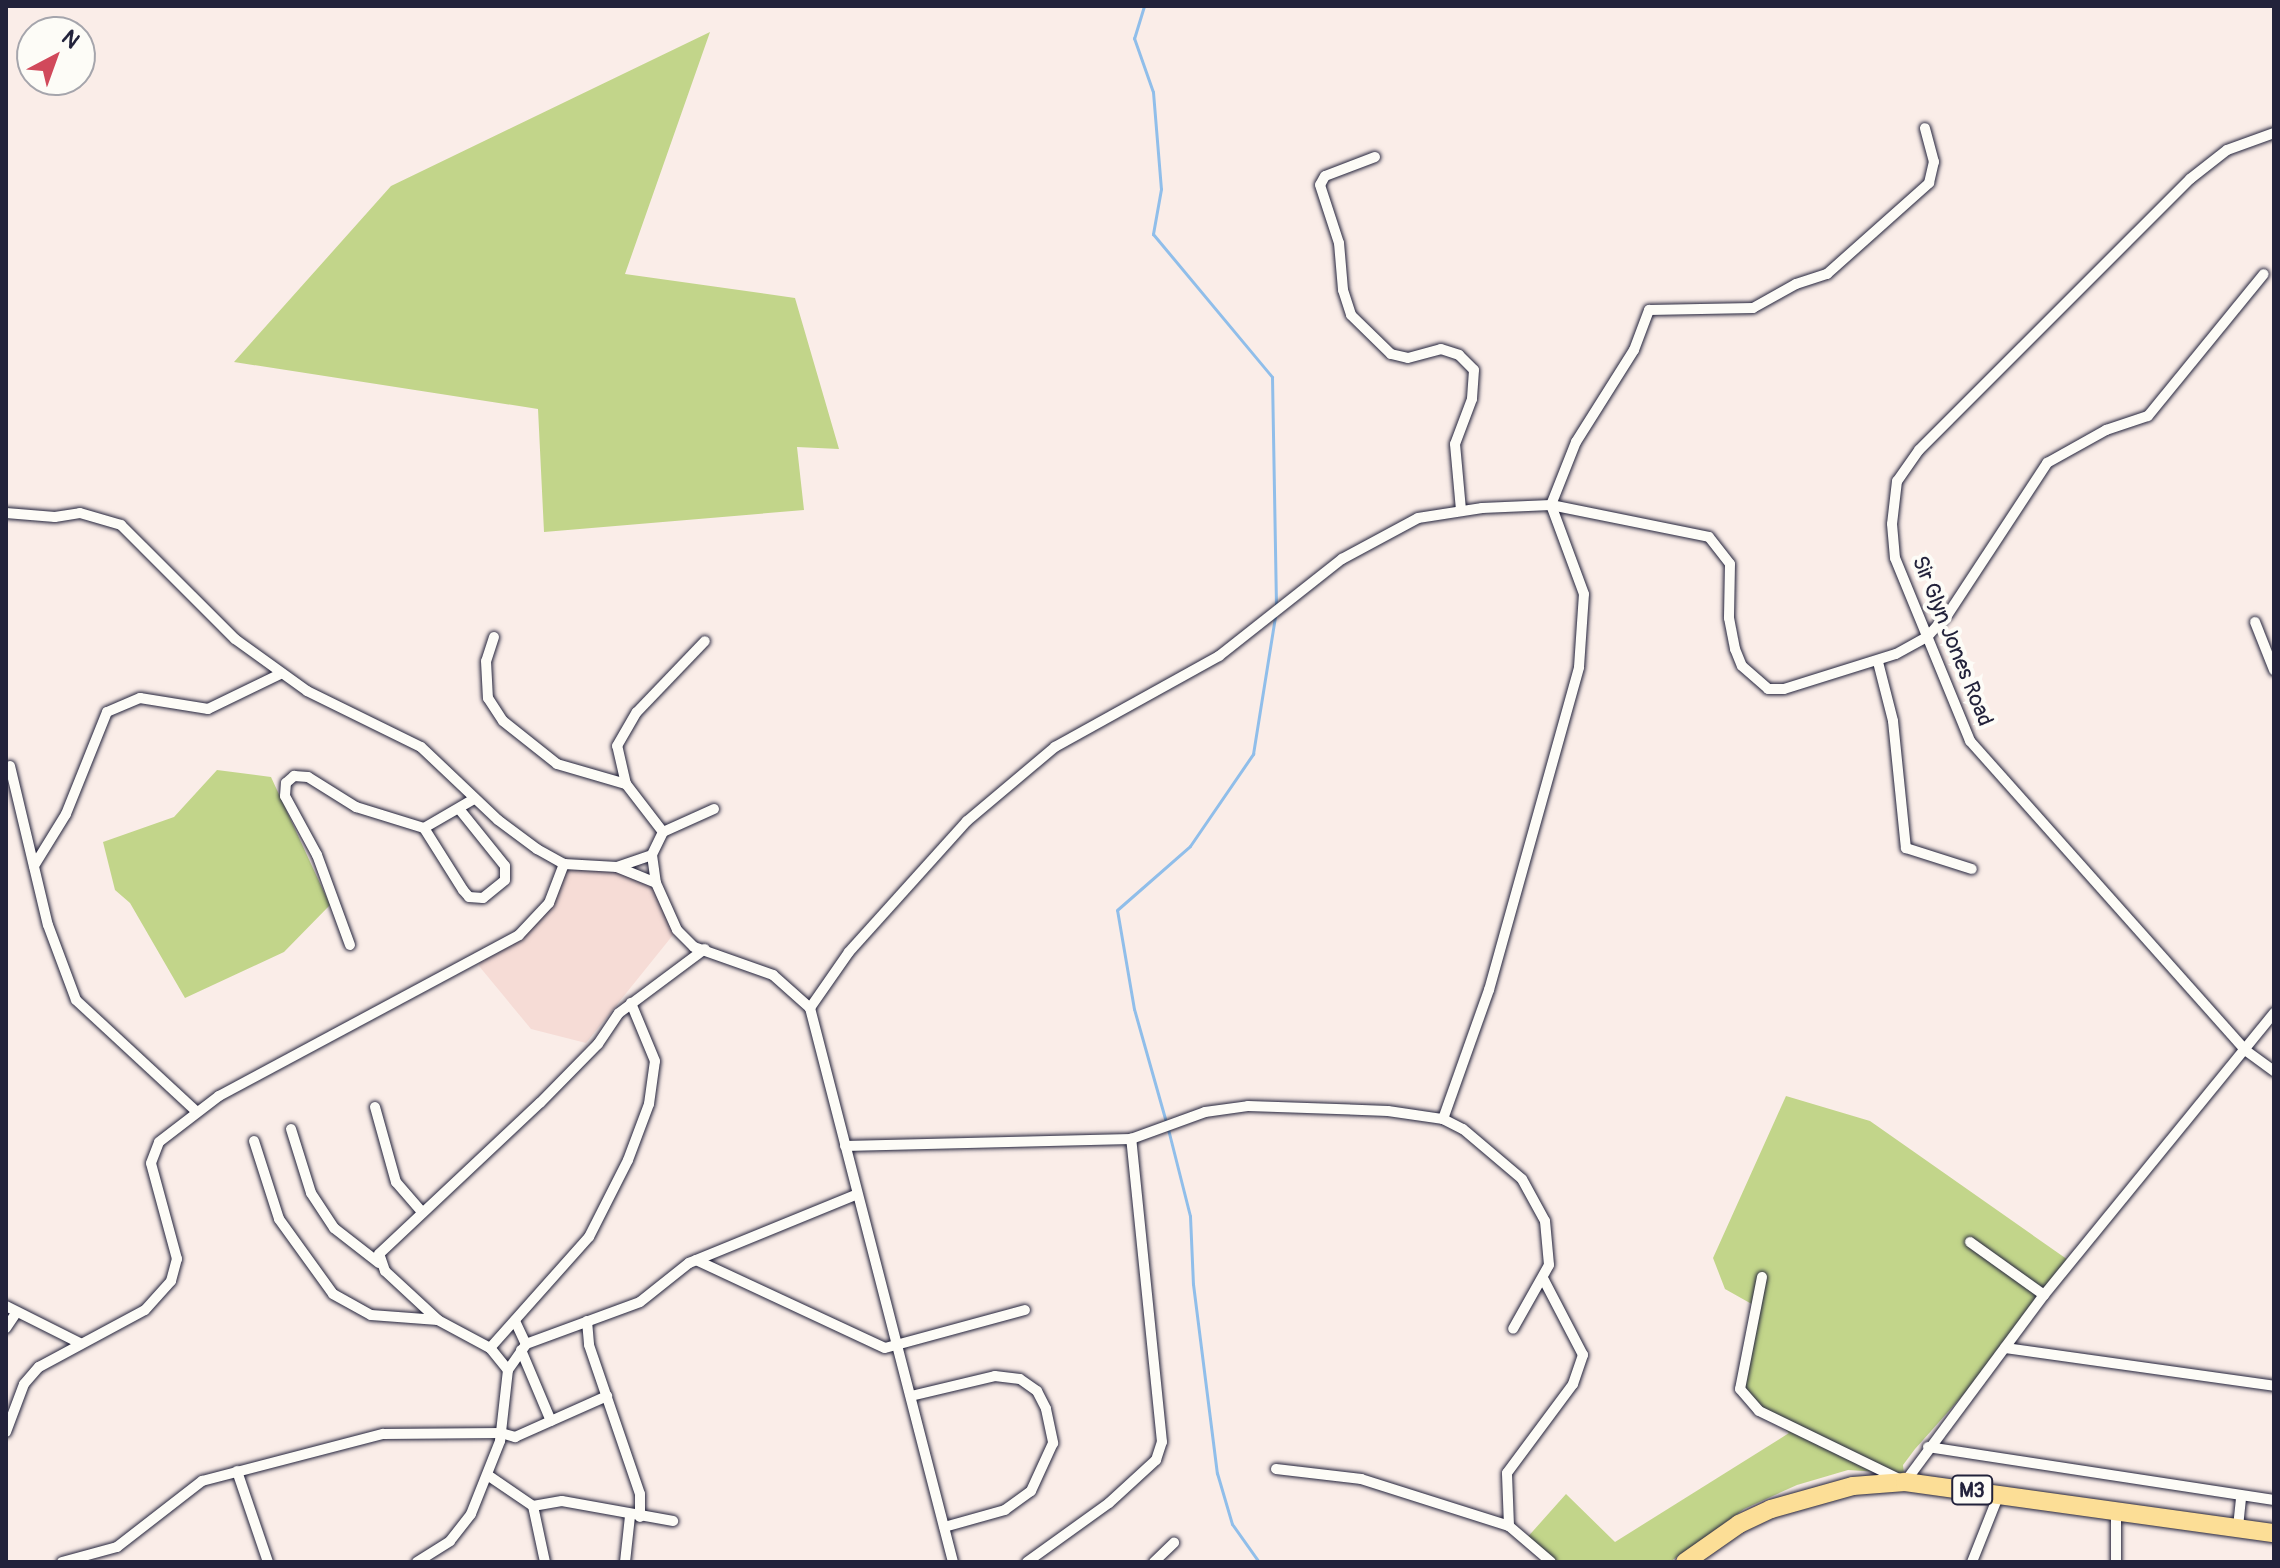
<!DOCTYPE html>
<style>
body{margin:0}
#map{position:relative;width:2280px;height:1568px;overflow:hidden;background:#faede8;font-family:Pangolin,sans-serif}
div>[style]{position:absolute}
[style*='--x']{left:calc(var(--x)*1px);top:calc(var(--y)*1px);width:calc(var(--w)*1px);rotate:calc(var(--a)*1deg)}
.built>*{inset:0;background:#f6dcd6}
.green>*{inset:0;background:#c2d58a}
.stream>*{height:3px;margin:-1.5px;padding:0 1.5px;transform-origin:1.5px;border-radius:1.5px;background:#90beea}
.roads{filter:drop-shadow(0 0 2px #22223b) drop-shadow(0 0 2px #22223b)}
.street>*{height:10px;margin:-5px;padding:0 5px;transform-origin:5px;border-radius:5px;background:#fdfcf7}
.highway>*{height:18px;margin:-9px;padding:0 9px;transform-origin:9px;border-radius:9px;background:#fcde96}
span{translate:-50% -50%;white-space:nowrap;text-align:center;line-height:1.15;-webkit-text-stroke:8px #fdfcf7;paint-order:stroke}
.shield-label span{padding:2px 6px;background:#fdfcf7;border:2px solid;border-radius:6px;-webkit-text-stroke-width:0}
.shield-label{font-size:20px;color:#22223b;font-weight:700}
.street-label{font-size:22px;color:#22223b}
.frame{position:absolute;inset:0;border:8px solid #22223b;pointer-events:none}
.north{position:absolute;left:16px;top:16px;width:80px;height:80px;box-sizing:border-box;background:#fdfcf7;border:2px solid #a5a5ac;border-radius:50%;rotate:41deg;font-size:22px;font-weight:700;line-height:32px;text-align:center;color:#22223b}
.north::after{content:'';display:block;margin:auto;width:28px;height:36px;background:#d1495b;clip-path:polygon(50% 0,100% 100%,50% 72%,0 100%)}
</style>
<div id="map">
<div class="built">
<div style="clip-path:polygon(564px 864px,617px 867px,656px 883px,677px 930px,586px 1043px,531px 1029px,479px 966px,482px 957px,539px 917px)"></div>
</div>
<div class="green">
<div style="clip-path:polygon(710px 32px,625px 274px,795px 298px,839px 449px,797px 447px,804px 510px,544px 532px,538px 409px,234px 362px,391px 186px)"></div>
<div style="clip-path:polygon(217px 770px,271px 777px,330px 905px,284px 952px,185px 998px,130px 903px,115px 890px,103px 842px,174px 817px)"></div>
<div style="clip-path:polygon(1786px 1096px,1870px 1121px,2071px 1262px,2005px 1348px,1915px 1449px,1903px 1465px,1905px 1482px,1895px 1473px,1848px 1470px,1797px 1485px,1744px 1509px,1670px 1562px,1549px 1562px,1525px 1540px,1566px 1494px,1615px 1542px,1789px 1433px,1740px 1389px,1757px 1307px,1725px 1289px,1713px 1258px)"></div>
</div>
<div class="stream">
<div style="--x:1144;--y:6;--w:34;--a:107"></div>
<div style="--x:1134;--y:38;--w:57;--a:70.6"></div>
<div style="--x:1153;--y:92;--w:97;--a:85.3"></div>
<div style="--x:1161;--y:189;--w:46;--a:100.1"></div>
<div style="--x:1153;--y:234;--w:186;--a:50.2"></div>
<div style="--x:1272;--y:377;--w:229;--a:89"></div>
<div style="--x:1166;--y:1122;--w:117;--a:-105.8"></div>
<div style="--x:1134;--y:1009;--w:100;--a:-99.7"></div>
<div style="--x:1117;--y:910;--w:97;--a:-41.2"></div>
<div style="--x:1190;--y:846;--w:112;--a:-55.6"></div>
<div style="--x:1253;--y:754;--w:139;--a:-80.9"></div>
<div style="--x:1168;--y:1129;--w:90;--a:75.8"></div>
<div style="--x:1190;--y:1216;--w:68;--a:87.5"></div>
<div style="--x:1193;--y:1284;--w:191;--a:82.8"></div>
<div style="--x:1217;--y:1473;--w:53;--a:73.6"></div>
<div style="--x:1232;--y:1524;--w:47;--a:54.6"></div>
</div>
<div class="roads">
<div class="street">
<div style="--x:2274;--y:133;--w:50;--a:160.1"></div>
<div style="--x:2227;--y:150;--w:47;--a:141.9"></div>
<div style="--x:2190;--y:179;--w:383;--a:135"></div>
<div style="--x:1919;--y:450;--w:38;--a:125"></div>
<div style="--x:1897;--y:481;--w:43;--a:96.6"></div>
<div style="--x:1892;--y:524;--w:34;--a:85"></div>
<div style="--x:1895;--y:558;--w:198;--a:67.7"></div>
<div style="--x:1970;--y:741;--w:414;--a:48.3"></div>
<div style="--x:2245;--y:1050;--w:36;--a:36"></div>
<div style="--x:1375;--y:157;--w:53;--a:159.2"></div>
<div style="--x:1325;--y:176;--w:10;--a:119"></div>
<div style="--x:1320;--y:185;--w:61;--a:71.9"></div>
<div style="--x:1339;--y:243;--w:47;--a:85.1"></div>
<div style="--x:1343;--y:290;--w:26;--a:72"></div>
<div style="--x:1351;--y:315;--w:56;--a:44.3"></div>
<div style="--x:1391;--y:354;--w:17;--a:13"></div>
<div style="--x:1408;--y:358;--w:34;--a:-15"></div>
<div style="--x:1441;--y:349;--w:19;--a:18"></div>
<div style="--x:1459;--y:355;--w:21;--a:45"></div>
<div style="--x:1474;--y:370;--w:29;--a:94"></div>
<div style="--x:1472;--y:399;--w:48;--a:110.7"></div>
<div style="--x:1455;--y:444;--w:66;--a:84.8"></div>
<div style="--x:6;--y:513;--w:49;--a:4.7"></div>
<div style="--x:55;--y:517;--w:25;--a:-9"></div>
<div style="--x:80;--y:513;--w:43;--a:16.3"></div>
<div style="--x:121;--y:525;--w:161;--a:45"></div>
<div style="--x:235;--y:639;--w:89;--a:35.8"></div>
<div style="--x:307;--y:691;--w:127;--a:26.2"></div>
<div style="--x:421;--y:747;--w:106;--a:43.5"></div>
<div style="--x:498;--y:820;--w:49;--a:36.6"></div>
<div style="--x:537;--y:849;--w:31;--a:29"></div>
<div style="--x:564;--y:864;--w:53;--a:3.2"></div>
<div style="--x:617;--y:867;--w:42;--a:22.3"></div>
<div style="--x:2255;--y:622;--w:52;--a:68.4"></div>
<div style="--x:494;--y:637;--w:25;--a:108"></div>
<div style="--x:486;--y:661;--w:37;--a:87"></div>
<div style="--x:488;--y:698;--w:27;--a:57"></div>
<div style="--x:503;--y:721;--w:69;--a:38.5"></div>
<div style="--x:557;--y:764;--w:72;--a:16.2"></div>
<div style="--x:1878;--y:662;--w:61;--a:75.7"></div>
<div style="--x:1893;--y:721;--w:128;--a:84.2"></div>
<div style="--x:1906;--y:848;--w:69;--a:17.7"></div>
<div style="--x:10;--y:766;--w:163;--a:76.6"></div>
<div style="--x:48;--y:925;--w:80;--a:69.5"></div>
<div style="--x:76;--y:1000;--w:163;--a:42.8"></div>
<div style="--x:714;--y:809;--w:56;--a:155.7"></div>
<div style="--x:663;--y:832;--w:25;--a:116"></div>
<div style="--x:652;--y:855;--w:28;--a:82"></div>
<div style="--x:656;--y:883;--w:51;--a:65.9"></div>
<div style="--x:677;--y:930;--w:24;--a:45"></div>
<div style="--x:694;--y:947;--w:84;--a:19.5"></div>
<div style="--x:773;--y:975;--w:50;--a:41.7"></div>
<div style="--x:810;--y:1008;--w:572;--a:75.53"></div>
<div style="--x:424;--y:828;--w:73;--a:57.8"></div>
<div style="--x:463;--y:890;--w:9;--a:49"></div>
<div style="--x:469;--y:897;--w:14;--a:4"></div>
<div style="--x:483;--y:898;--w:28;--a:-39"></div>
<div style="--x:505;--y:880;--w:14;--a:-90"></div>
<div style="--x:505;--y:866;--w:72;--a:-128.8"></div>
<div style="--x:663;--y:832;--w:61;--a:-127.6"></div>
<div style="--x:626;--y:784;--w:39;--a:-103"></div>
<div style="--x:617;--y:746;--w:39;--a:-60"></div>
<div style="--x:637;--y:712;--w:98;--a:-46.2"></div>
<div style="--x:34;--y:866;--w:61;--a:-58.4"></div>
<div style="--x:66;--y:814;--w:110;--a:-68.1"></div>
<div style="--x:107;--y:712;--w:36;--a:-23"></div>
<div style="--x:140;--y:698;--w:69;--a:9.2"></div>
<div style="--x:208;--y:709;--w:82;--a:-25.9"></div>
<div style="--x:617;--y:867;--w:37;--a:-19"></div>
<div style="--x:350;--y:945;--w:96;--a:-110.1"></div>
<div style="--x:317;--y:855;--w:67;--a:-118.5"></div>
<div style="--x:285;--y:796;--w:13;--a:-86"></div>
<div style="--x:286;--y:783;--w:11;--a:-41"></div>
<div style="--x:294;--y:776;--w:14;--a:4"></div>
<div style="--x:308;--y:777;--w:57;--a:32"></div>
<div style="--x:356;--y:807;--w:71;--a:17.2"></div>
<div style="--x:424;--y:828;--w:58;--a:-30.1"></div>
<div style="--x:810;--y:1008;--w:68;--a:-55.1"></div>
<div style="--x:849;--y:952;--w:176;--a:-48"></div>
<div style="--x:967;--y:821;--w:115;--a:-40.1"></div>
<div style="--x:1055;--y:747;--w:188;--a:-29"></div>
<div style="--x:1219;--y:656;--w:157;--a:-38.3"></div>
<div style="--x:1342;--y:559;--w:86;--a:-28.3"></div>
<div style="--x:1418;--y:518;--w:65;--a:-8.9"></div>
<div style="--x:1482;--y:508;--w:69;--a:-2.5"></div>
<div style="--x:1551;--y:505;--w:161;--a:11.4"></div>
<div style="--x:1709;--y:537;--w:34;--a:52"></div>
<div style="--x:1730;--y:564;--w:54;--a:91.1"></div>
<div style="--x:1729;--y:618;--w:32;--a:79"></div>
<div style="--x:1735;--y:649;--w:18;--a:68"></div>
<div style="--x:1742;--y:666;--w:35;--a:41"></div>
<div style="--x:1768;--y:689;--w:16;--a:0"></div>
<div style="--x:1784;--y:689;--w:117;--a:-17.4"></div>
<div style="--x:1896;--y:654;--w:37;--a:-29"></div>
<div style="--x:1928;--y:636;--w:30;--a:-48"></div>
<div style="--x:1948;--y:614;--w:181;--a:-56.7"></div>
<div style="--x:2047;--y:463;--w:68;--a:-29.2"></div>
<div style="--x:2106;--y:430;--w:44;--a:-18.4"></div>
<div style="--x:2148;--y:416;--w:183;--a:-50.8"></div>
<div style="--x:375;--y:1107;--w:78;--a:74.4"></div>
<div style="--x:396;--y:1182;--w:38;--a:49"></div>
<div style="--x:1443;--y:1119;--w:137;--a:-70.4"></div>
<div style="--x:1489;--y:990;--w:335;--a:-74.4"></div>
<div style="--x:1579;--y:667;--w:73;--a:-86.1"></div>
<div style="--x:1584;--y:594;--w:95;--a:-110.3"></div>
<div style="--x:1551;--y:505;--w:68;--a:-68.4"></div>
<div style="--x:1576;--y:442;--w:109;--a:-57.8"></div>
<div style="--x:1634;--y:350;--w:43;--a:-69.4"></div>
<div style="--x:1649;--y:310;--w:104;--a:-1.1"></div>
<div style="--x:1753;--y:308;--w:49;--a:-29.2"></div>
<div style="--x:1796;--y:284;--w:33;--a:-18"></div>
<div style="--x:1827;--y:274;--w:137;--a:-41.7"></div>
<div style="--x:1929;--y:183;--w:22;--a:-77"></div>
<div style="--x:1934;--y:162;--w:35;--a:-105"></div>
<div style="--x:291;--y:1129;--w:67;--a:72.6"></div>
<div style="--x:311;--y:1193;--w:42;--a:56.7"></div>
<div style="--x:334;--y:1228;--w:57;--a:37.9"></div>
<div style="--x:254;--y:1141;--w:82;--a:72.2"></div>
<div style="--x:279;--y:1219;--w:92;--a:54.2"></div>
<div style="--x:333;--y:1294;--w:43;--a:28.9"></div>
<div style="--x:371;--y:1315;--w:67;--a:4.3"></div>
<div style="--x:845;--y:1146;--w:286;--a:-1.4"></div>
<div style="--x:1131;--y:1139;--w:79;--a:-20"></div>
<div style="--x:1205;--y:1112;--w:43;--a:-7.9"></div>
<div style="--x:1248;--y:1106;--w:140;--a:2"></div>
<div style="--x:1388;--y:1111;--w:56;--a:8.3"></div>
<div style="--x:1443;--y:1119;--w:22;--a:27"></div>
<div style="--x:1463;--y:1129;--w:77;--a:40.3"></div>
<div style="--x:1522;--y:1179;--w:48;--a:61.3"></div>
<div style="--x:1545;--y:1221;--w:44;--a:84.8"></div>
<div style="--x:1549;--y:1265;--w:73;--a:119.4"></div>
<div style="--x:1970;--y:1242;--w:91;--a:35.6"></div>
<div style="--x:696;--y:1260;--w:208;--a:25"></div>
<div style="--x:885;--y:1348;--w:145;--a:-15.2"></div>
<div style="--x:1762;--y:1277;--w:114;--a:101.1"></div>
<div style="--x:1740;--y:1389;--w:29;--a:49"></div>
<div style="--x:1759;--y:1411;--w:162;--a:25.9"></div>
<div style="--x:1905;--y:1482;--w:233;--a:-53.4"></div>
<div style="--x:2044;--y:1295;--w:364;--a:-50.8"></div>
<div style="--x:6;--y:1306;--w:83;--a:26.6"></div>
<div style="--x:587;--y:1321;--w:24;--a:85"></div>
<div style="--x:589;--y:1345;--w:157;--a:71.1"></div>
<div style="--x:640;--y:1494;--w:23;--a:90"></div>
<div style="--x:516;--y:1323;--w:23;--a:65"></div>
<div style="--x:6;--y:1328;--w:18;--a:-56"></div>
<div style="--x:490;--y:1348;--w:149;--a:-48.3"></div>
<div style="--x:589;--y:1237;--w:86;--a:-63.1"></div>
<div style="--x:628;--y:1160;--w:60;--a:-69.4"></div>
<div style="--x:649;--y:1104;--w:43;--a:-82.1"></div>
<div style="--x:655;--y:1061;--w:63;--a:-112.5"></div>
<div style="--x:2005;--y:1348;--w:272;--a:8"></div>
<div style="--x:521;--y:1350;--w:77;--a:67.1"></div>
<div style="--x:508;--y:1370;--w:28;--a:-129"></div>
<div style="--x:490;--y:1348;--w:59;--a:-151.7"></div>
<div style="--x:438;--y:1320;--w:72;--a:-137.2"></div>
<div style="--x:385;--y:1271;--w:18;--a:-109"></div>
<div style="--x:379;--y:1254;--w:221;--a:-43.2"></div>
<div style="--x:540;--y:1103;--w:83;--a:-45.5"></div>
<div style="--x:598;--y:1044;--w:37;--a:-56"></div>
<div style="--x:619;--y:1013;--w:107;--a:-36.7"></div>
<div style="--x:911;--y:1396;--w:86;--a:-13.4"></div>
<div style="--x:995;--y:1376;--w:25;--a:7"></div>
<div style="--x:1020;--y:1379;--w:21;--a:35"></div>
<div style="--x:1037;--y:1391;--w:20;--a:63"></div>
<div style="--x:1046;--y:1409;--w:35;--a:78"></div>
<div style="--x:1053;--y:1443;--w:53;--a:114.6"></div>
<div style="--x:1031;--y:1491;--w:32;--a:144"></div>
<div style="--x:1005;--y:1510;--w:63;--a:164.4"></div>
<div style="--x:6;--y:1432;--w:51;--a:-69.4"></div>
<div style="--x:24;--y:1384;--w:23;--a:-49"></div>
<div style="--x:39;--y:1367;--w:120;--a:-28.3"></div>
<div style="--x:145;--y:1310;--w:39;--a:-48"></div>
<div style="--x:171;--y:1281;--w:23;--a:-75"></div>
<div style="--x:177;--y:1259;--w:99;--a:-105.2"></div>
<div style="--x:151;--y:1163;--w:22;--a:-69"></div>
<div style="--x:159;--y:1142;--w:76;--a:-37.5"></div>
<div style="--x:219;--y:1096;--w:340;--a:-28.2"></div>
<div style="--x:519;--y:935;--w:44;--a:-46.8"></div>
<div style="--x:549;--y:903;--w:42;--a:-69"></div>
<div style="--x:1928;--y:1447;--w:350;--a:8.7"></div>
<div style="--x:1276;--y:1469;--w:86;--a:6.7"></div>
<div style="--x:1361;--y:1479;--w:155;--a:17.6"></div>
<div style="--x:1509;--y:1526;--w:55;--a:40.6"></div>
<div style="--x:237;--y:1471;--w:96;--a:71.2"></div>
<div style="--x:489;--y:1476;--w:53;--a:34.3"></div>
<div style="--x:533;--y:1506;--w:57;--a:77.9"></div>
<div style="--x:533;--y:1506;--w:29;--a:-10"></div>
<div style="--x:562;--y:1501;--w:113;--a:10.2"></div>
<div style="--x:2116;--y:1509;--w:53;--a:90"></div>
<div style="--x:1509;--y:1526;--w:53;--a:-92.2"></div>
<div style="--x:1507;--y:1473;--w:111;--a:-53.4"></div>
<div style="--x:1573;--y:1384;--w:31;--a:-71"></div>
<div style="--x:1583;--y:1355;--w:85;--a:-117.5"></div>
<div style="--x:2238;--y:1527;--w:31;--a:-84"></div>
<div style="--x:62;--y:1562;--w:57;--a:-15.3"></div>
<div style="--x:117;--y:1547;--w:108;--a:-37.8"></div>
<div style="--x:202;--y:1481;--w:187;--a:-14.6"></div>
<div style="--x:383;--y:1434;--w:118;--a:-0.5"></div>
<div style="--x:501;--y:1433;--w:15;--a:16"></div>
<div style="--x:515;--y:1437;--w:101;--a:-24"></div>
<div style="--x:417;--y:1562;--w:39;--a:-32"></div>
<div style="--x:450;--y:1541;--w:34;--a:-52"></div>
<div style="--x:471;--y:1514;--w:79;--a:-68.3"></div>
<div style="--x:500;--y:1441;--w:71;--a:-83.6"></div>
<div style="--x:508;--y:1370;--w:32;--a:-55"></div>
<div style="--x:526;--y:1344;--w:121;--a:-20.2"></div>
<div style="--x:640;--y:1302;--w:63;--a:-38.5"></div>
<div style="--x:689;--y:1263;--w:180;--a:-22.2"></div>
<div style="--x:625;--y:1562;--w:46;--a:-83.8"></div>
<div style="--x:1027;--y:1562;--w:101;--a:-35.7"></div>
<div style="--x:1109;--y:1503;--w:64;--a:-42.5"></div>
<div style="--x:1156;--y:1460;--w:19;--a:-72"></div>
<div style="--x:1162;--y:1442;--w:305;--a:-95.8"></div>
<div style="--x:1154;--y:1562;--w:28;--a:-44"></div>
<div style="--x:1972;--y:1562;--w:73;--a:-68.3"></div>
</div>
<div class="highway">
<div style="--x:1685;--y:1562;--w:66;--a:-35.1"></div>
<div style="--x:1739;--y:1524;--w:35;--a:-25"></div>
<div style="--x:1771;--y:1509;--w:85;--a:-15.7"></div>
<div style="--x:1853;--y:1486;--w:52;--a:-4.4"></div>
<div style="--x:1905;--y:1482;--w:373;--a:7.9"></div>
</div>
</div>
<div class="shield-label">
<span style="left:1972px;top:1490px">M3</span>
</div>
<div class="street-label">
<span style="left:1952px;top:641px;rotate:68deg">Sir Glyn Jones Road</span>
</div>
<div class="frame"></div>
<div class="north">N</div>
</div>
